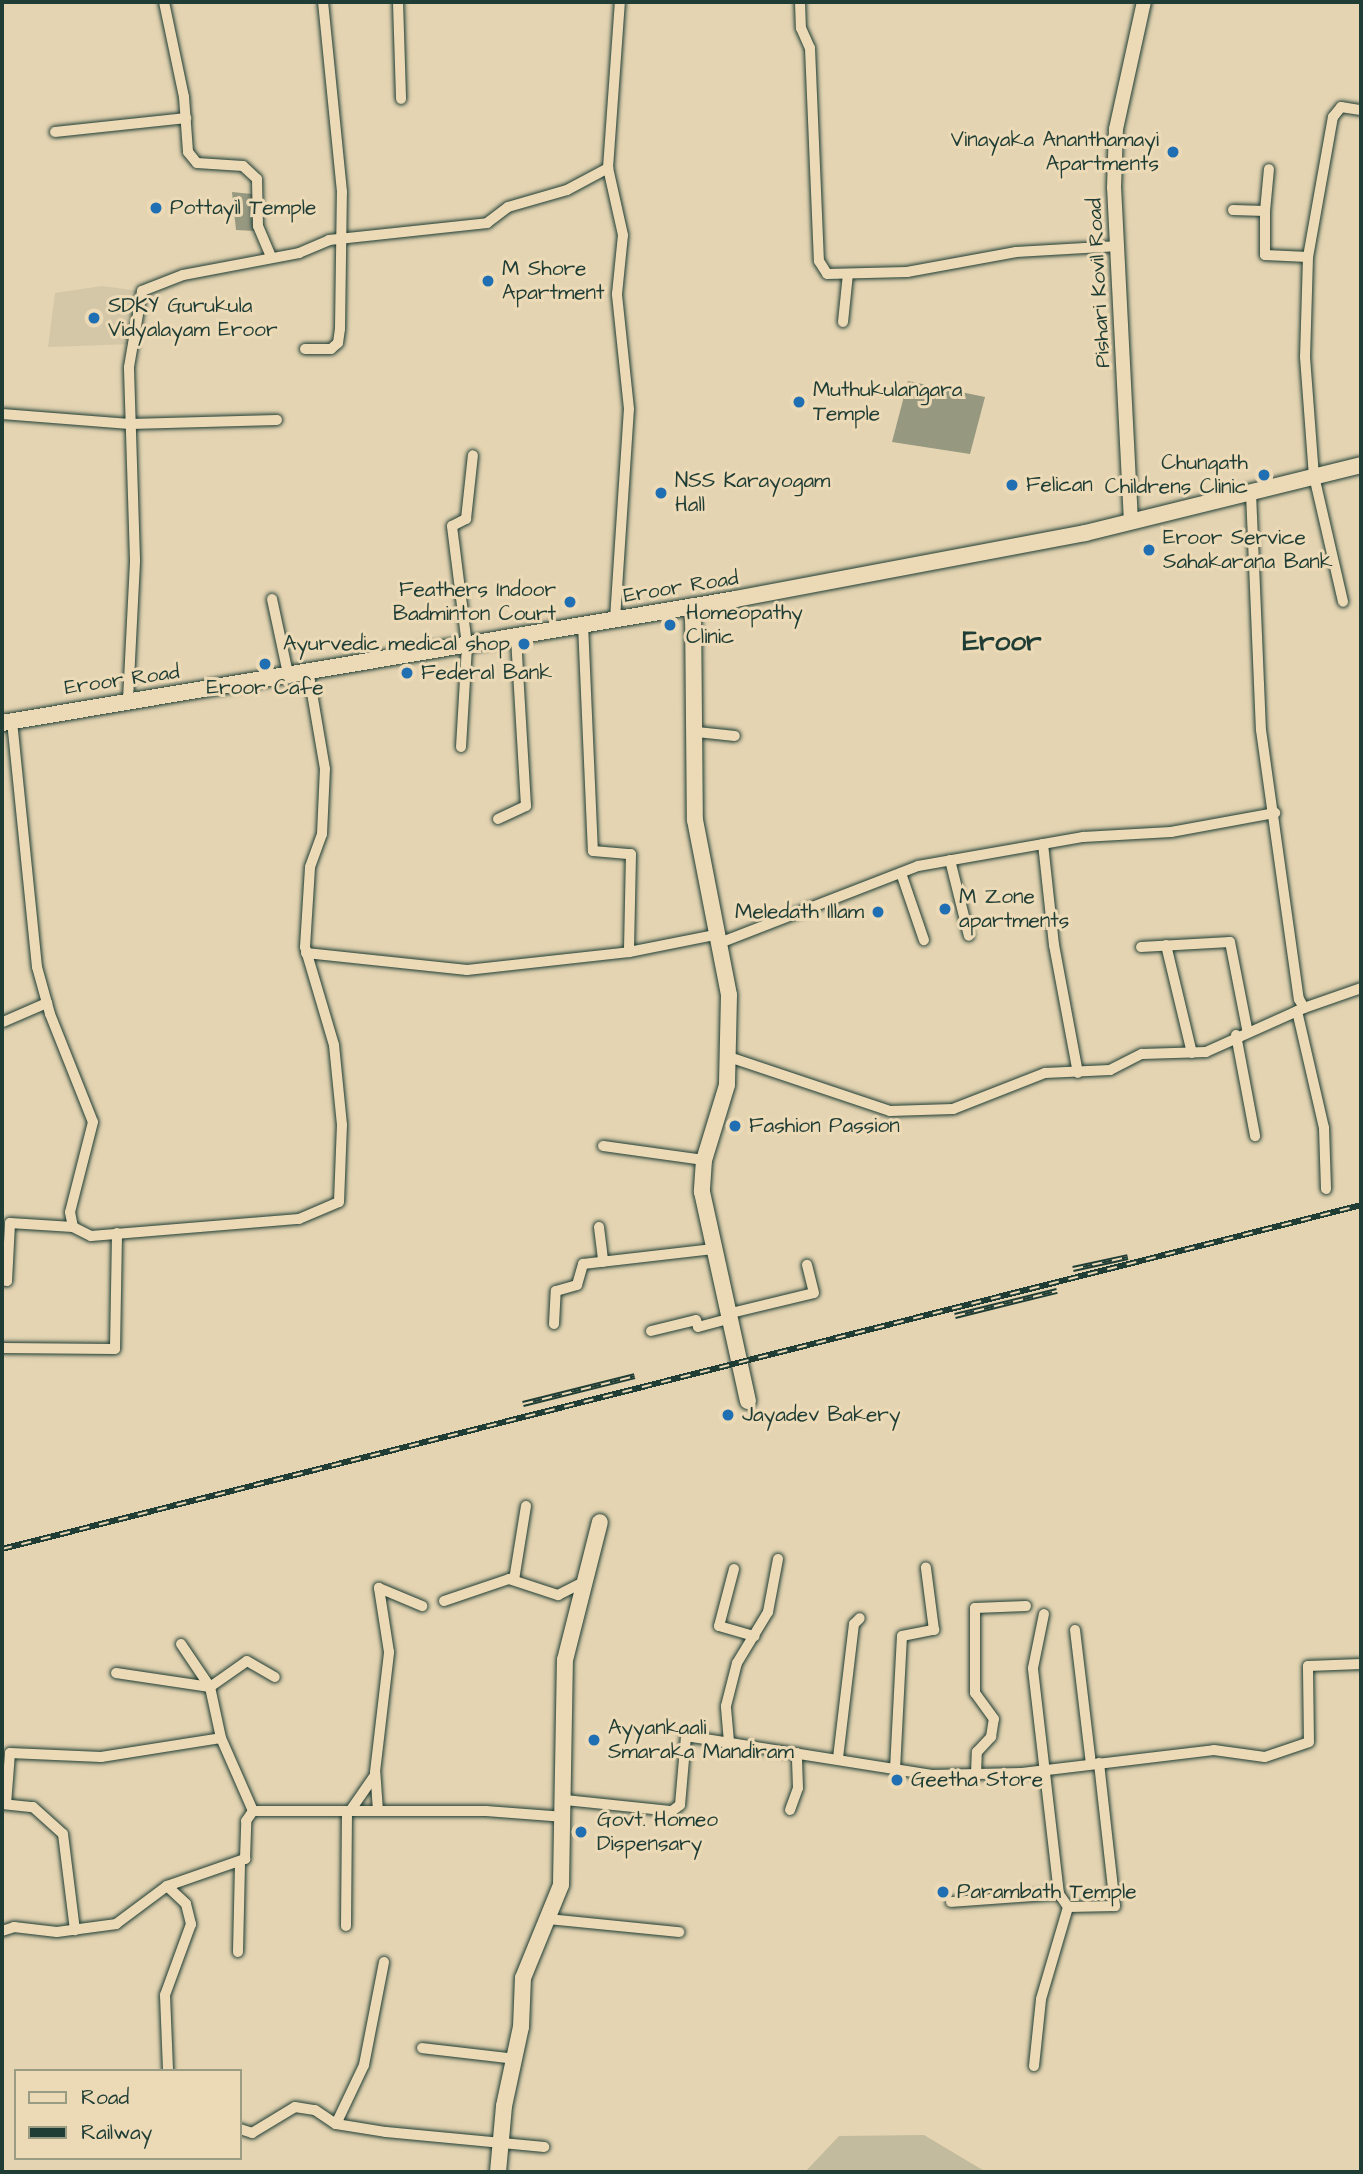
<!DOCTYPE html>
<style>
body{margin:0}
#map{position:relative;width:1363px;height:2174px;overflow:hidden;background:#e4d4b2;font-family:"Architects Daughter",sans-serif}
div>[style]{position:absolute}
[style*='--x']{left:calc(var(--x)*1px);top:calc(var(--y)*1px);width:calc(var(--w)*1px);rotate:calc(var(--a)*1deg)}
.built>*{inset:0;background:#d4c7a8}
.green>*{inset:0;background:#c3bb9d}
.water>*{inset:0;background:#969880}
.roads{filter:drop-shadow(0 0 2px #1f3d34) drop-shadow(0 0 2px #1f3d34)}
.minor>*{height:10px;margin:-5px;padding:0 5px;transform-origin:5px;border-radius:5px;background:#ecdab7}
.tertiary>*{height:14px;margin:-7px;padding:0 7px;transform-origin:7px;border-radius:7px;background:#ecdab7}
.secondary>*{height:16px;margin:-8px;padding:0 8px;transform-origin:8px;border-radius:8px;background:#ecdab7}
.rail>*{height:6px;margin-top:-3px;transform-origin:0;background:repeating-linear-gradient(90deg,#ecdab7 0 10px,#1f3d34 0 20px);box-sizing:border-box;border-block:2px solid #1f3d34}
.dots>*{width:19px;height:19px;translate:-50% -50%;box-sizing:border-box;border:4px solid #ecdab7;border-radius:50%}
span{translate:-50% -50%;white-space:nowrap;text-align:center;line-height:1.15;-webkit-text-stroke:6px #ecdab7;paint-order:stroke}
.poi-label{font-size:21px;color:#1f3d34}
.right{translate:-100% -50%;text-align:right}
.left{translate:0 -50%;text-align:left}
.street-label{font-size:21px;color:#1f3d34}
.district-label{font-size:28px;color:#1f3d34;font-weight:700}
.frame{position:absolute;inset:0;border:4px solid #1f3d34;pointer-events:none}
.legend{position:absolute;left:14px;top:2069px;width:228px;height:91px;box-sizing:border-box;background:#ecdab7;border:2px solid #9a9b83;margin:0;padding:9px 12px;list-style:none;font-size:21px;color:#1f3d34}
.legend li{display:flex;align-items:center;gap:14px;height:35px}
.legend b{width:35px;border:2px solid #9a9b83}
</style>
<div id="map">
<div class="built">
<div style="clip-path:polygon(102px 286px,140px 291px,132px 344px,48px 347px,55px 293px)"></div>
</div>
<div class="green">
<div style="clip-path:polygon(924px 2135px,986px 2172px,805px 2172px,839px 2136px)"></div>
</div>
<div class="water">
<div style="clip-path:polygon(232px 192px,252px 194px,255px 231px,236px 230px)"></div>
<div style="clip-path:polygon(908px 381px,985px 397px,970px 454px,892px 442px)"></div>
</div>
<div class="roads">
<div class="minor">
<div style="--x:164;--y:2;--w:97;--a:78.1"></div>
<div style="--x:184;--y:97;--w:55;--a:85.8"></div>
<div style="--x:188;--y:152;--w:14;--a:51"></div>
<div style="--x:197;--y:163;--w:46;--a:3.7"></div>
<div style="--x:243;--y:166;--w:19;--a:43"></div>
<div style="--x:257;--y:179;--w:47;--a:88.8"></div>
<div style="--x:258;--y:226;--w:33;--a:67"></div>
<div style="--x:398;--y:2;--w:97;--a:88.2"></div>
<div style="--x:800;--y:2;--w:26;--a:88"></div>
<div style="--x:801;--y:28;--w:22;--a:66"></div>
<div style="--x:810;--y:48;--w:213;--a:87.6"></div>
<div style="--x:819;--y:261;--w:15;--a:58"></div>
<div style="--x:827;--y:274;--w:80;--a:-1.4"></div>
<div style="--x:907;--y:272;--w:111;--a:-10.4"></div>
<div style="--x:1016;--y:252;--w:103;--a:-3.3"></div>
<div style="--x:55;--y:132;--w:132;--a:-6.1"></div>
<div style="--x:1233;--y:210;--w:32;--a:2"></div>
<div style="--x:1265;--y:211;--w:44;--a:90"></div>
<div style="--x:1265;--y:255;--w:43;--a:2.7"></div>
<div style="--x:1308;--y:257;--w:100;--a:91.7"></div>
<div style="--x:1305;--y:357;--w:119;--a:85.7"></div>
<div style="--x:1314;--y:476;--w:129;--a:77"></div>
<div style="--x:1265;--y:211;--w:42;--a:-84.6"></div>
<div style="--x:1308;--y:257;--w:142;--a:-79.9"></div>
<div style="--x:1333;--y:117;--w:13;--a:-51"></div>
<div style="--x:1341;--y:107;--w:20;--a:9"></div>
<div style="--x:843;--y:322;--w:48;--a:-84.1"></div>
<div style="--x:305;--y:349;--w:26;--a:0"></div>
<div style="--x:331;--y:349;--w:9;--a:-41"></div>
<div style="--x:338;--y:343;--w:14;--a:-82"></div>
<div style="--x:340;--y:329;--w:137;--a:-89.2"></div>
<div style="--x:342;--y:192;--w:191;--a:-95.7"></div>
<div style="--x:2;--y:414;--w:128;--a:4.5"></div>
<div style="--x:130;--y:424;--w:147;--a:-1.6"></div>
<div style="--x:1251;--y:493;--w:237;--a:87.6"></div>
<div style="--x:1261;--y:730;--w:272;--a:82"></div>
<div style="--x:1299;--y:999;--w:10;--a:61"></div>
<div style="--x:1304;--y:1008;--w:60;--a:-19.3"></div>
<div style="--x:272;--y:599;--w:81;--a:77.9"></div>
<div style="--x:615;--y:619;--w:210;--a:-86.2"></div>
<div style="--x:629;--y:409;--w:116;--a:-96"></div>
<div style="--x:617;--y:294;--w:59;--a:-84.2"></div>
<div style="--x:623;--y:235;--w:69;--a:-102.6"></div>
<div style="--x:608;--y:168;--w:166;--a:-85.9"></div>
<div style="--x:583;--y:624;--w:227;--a:87.5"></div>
<div style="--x:593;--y:851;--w:38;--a:5"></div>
<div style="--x:631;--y:854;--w:98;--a:91.2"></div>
<div style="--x:629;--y:952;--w:88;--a:-11.2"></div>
<div style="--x:128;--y:700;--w:140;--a:-87.1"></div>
<div style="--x:135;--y:560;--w:193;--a:-91.8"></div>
<div style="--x:129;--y:367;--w:77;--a:-80.3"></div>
<div style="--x:142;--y:291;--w:44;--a:-21.3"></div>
<div style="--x:183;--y:275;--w:118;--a:-10.7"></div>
<div style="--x:299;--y:253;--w:33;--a:-23"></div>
<div style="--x:329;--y:240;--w:159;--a:-6.1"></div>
<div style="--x:487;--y:223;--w:26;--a:-37"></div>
<div style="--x:508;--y:207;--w:61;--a:-16.1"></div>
<div style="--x:567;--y:190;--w:47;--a:-28.2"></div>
<div style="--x:12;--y:721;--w:247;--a:84.2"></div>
<div style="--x:37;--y:967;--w:49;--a:74.5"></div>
<div style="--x:50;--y:1014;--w:116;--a:68.3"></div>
<div style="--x:93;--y:1122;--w:93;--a:104.3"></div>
<div style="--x:70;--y:1212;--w:15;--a:79"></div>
<div style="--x:73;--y:1227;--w:20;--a:27"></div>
<div style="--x:91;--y:1236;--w:209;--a:-4.7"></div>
<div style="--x:299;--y:1219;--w:43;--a:-23"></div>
<div style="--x:339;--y:1202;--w:77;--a:-87.8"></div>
<div style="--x:342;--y:1125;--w:80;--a:-95.7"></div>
<div style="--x:334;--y:1045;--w:102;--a:-106.5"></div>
<div style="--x:305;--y:947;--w:80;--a:-86.4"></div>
<div style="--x:310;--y:867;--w:35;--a:-70"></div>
<div style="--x:322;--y:834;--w:65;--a:-87.4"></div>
<div style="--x:325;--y:769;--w:95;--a:-99.7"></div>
<div style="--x:697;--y:732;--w:38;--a:6"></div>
<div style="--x:461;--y:747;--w:102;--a:-86.6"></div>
<div style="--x:467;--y:645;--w:120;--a:-97.2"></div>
<div style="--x:452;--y:526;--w:16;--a:-27"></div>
<div style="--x:466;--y:519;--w:64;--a:-83.8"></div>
<div style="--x:498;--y:819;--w:31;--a:-25"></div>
<div style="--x:526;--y:806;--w:170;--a:-93.4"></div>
<div style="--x:1043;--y:844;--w:102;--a:83.8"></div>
<div style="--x:1054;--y:945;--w:130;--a:79.4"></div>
<div style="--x:950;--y:860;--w:78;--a:76"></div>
<div style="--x:901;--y:873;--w:71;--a:71.1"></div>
<div style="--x:717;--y:944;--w:216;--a:-21.2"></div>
<div style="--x:918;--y:866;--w:168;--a:-10"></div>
<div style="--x:1083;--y:837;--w:88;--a:-3.3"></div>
<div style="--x:1171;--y:832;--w:106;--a:-10.4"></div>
<div style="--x:1166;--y:945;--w:111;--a:76.5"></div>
<div style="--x:1141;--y:947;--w:89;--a:-3.2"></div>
<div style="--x:1230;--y:942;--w:89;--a:78.9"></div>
<div style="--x:306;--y:953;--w:162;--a:6"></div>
<div style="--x:467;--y:970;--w:163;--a:-6.3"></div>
<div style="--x:1297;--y:1011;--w:120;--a:77"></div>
<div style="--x:1324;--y:1128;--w:61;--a:88.1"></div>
<div style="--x:3;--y:1022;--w:48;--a:-23.4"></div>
<div style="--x:1236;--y:1035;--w:103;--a:79.3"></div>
<div style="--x:726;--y:1056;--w:173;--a:18.5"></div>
<div style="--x:890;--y:1111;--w:63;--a:-1.8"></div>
<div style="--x:953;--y:1109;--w:99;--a:-21.4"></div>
<div style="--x:1045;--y:1073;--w:65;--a:-2.6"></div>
<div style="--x:1110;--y:1070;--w:36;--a:-27"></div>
<div style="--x:1142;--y:1054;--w:64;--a:-1.8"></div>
<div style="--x:1206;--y:1052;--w:107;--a:-24.2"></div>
<div style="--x:603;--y:1146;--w:102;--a:7.9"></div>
<div style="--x:599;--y:1227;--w:35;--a:83"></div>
<div style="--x:2;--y:1280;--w:5;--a:11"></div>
<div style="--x:7;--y:1281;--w:58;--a:-87"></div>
<div style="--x:10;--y:1223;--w:63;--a:3.6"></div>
<div style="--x:727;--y:1314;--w:89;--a:-13.6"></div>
<div style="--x:814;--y:1293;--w:29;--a:-104"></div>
<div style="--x:554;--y:1324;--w:33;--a:-87"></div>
<div style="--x:556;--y:1291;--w:22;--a:-16"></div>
<div style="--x:577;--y:1285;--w:22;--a:-74"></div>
<div style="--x:583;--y:1264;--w:131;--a:-6.6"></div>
<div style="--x:651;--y:1331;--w:46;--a:-13.7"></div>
<div style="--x:696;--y:1320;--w:7;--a:74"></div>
<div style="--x:698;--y:1327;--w:31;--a:-15"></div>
<div style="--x:2;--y:1348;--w:113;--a:0.5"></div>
<div style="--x:115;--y:1349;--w:116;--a:-89"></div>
<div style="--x:734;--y:1569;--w:59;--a:104.7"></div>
<div style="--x:719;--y:1626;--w:37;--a:16"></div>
<div style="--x:514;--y:1580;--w:75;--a:-80.8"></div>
<div style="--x:444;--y:1601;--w:69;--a:-18.7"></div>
<div style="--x:509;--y:1579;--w:52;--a:18.1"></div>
<div style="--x:558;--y:1595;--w:31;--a:-27"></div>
<div style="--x:1075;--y:1630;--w:135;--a:83.2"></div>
<div style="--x:181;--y:1644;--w:52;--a:56"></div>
<div style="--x:210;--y:1687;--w:45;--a:-35.1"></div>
<div style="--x:247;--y:1661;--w:32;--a:30"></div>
<div style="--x:221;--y:1738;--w:80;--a:66.3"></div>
<div style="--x:729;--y:1742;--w:36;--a:-95"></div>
<div style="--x:726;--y:1706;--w:44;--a:-75.7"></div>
<div style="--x:737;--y:1663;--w:60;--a:-58.7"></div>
<div style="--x:768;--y:1612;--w:54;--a:-79.3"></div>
<div style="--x:838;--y:1758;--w:135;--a:-83.2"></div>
<div style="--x:854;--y:1624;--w:8;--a:-45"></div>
<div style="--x:895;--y:1769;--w:133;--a:-87"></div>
<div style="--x:902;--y:1636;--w:33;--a:-11"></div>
<div style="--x:934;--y:1630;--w:63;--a:-97.4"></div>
<div style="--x:976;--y:1775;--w:23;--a:-88"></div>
<div style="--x:977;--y:1752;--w:21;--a:-47"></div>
<div style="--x:991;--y:1737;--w:18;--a:-81"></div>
<div style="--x:994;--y:1719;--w:32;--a:-126"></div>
<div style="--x:975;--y:1693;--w:85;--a:-90"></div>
<div style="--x:975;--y:1608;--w:51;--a:-2.2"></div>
<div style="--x:565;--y:1800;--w:108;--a:5.9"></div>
<div style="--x:672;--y:1811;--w:10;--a:-37"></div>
<div style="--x:680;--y:1805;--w:69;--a:-85"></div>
<div style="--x:686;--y:1736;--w:249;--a:9"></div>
<div style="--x:932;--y:1775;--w:90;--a:-1.3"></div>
<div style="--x:1022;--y:1773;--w:193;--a:-6.8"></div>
<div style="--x:1214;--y:1750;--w:51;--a:7.8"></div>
<div style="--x:1265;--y:1757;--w:46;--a:-18.8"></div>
<div style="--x:1309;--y:1742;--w:76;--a:-90.8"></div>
<div style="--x:1308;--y:1666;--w:53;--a:-2.2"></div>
<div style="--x:2;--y:1804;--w:31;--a:6"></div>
<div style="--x:33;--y:1807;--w:40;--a:42"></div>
<div style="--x:63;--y:1834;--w:97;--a:82.9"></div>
<div style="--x:6;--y:1804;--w:51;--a:-85.5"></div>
<div style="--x:10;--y:1753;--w:91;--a:2.5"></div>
<div style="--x:101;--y:1757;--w:121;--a:-9"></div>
<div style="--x:221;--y:1738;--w:52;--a:-102.2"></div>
<div style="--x:210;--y:1687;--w:95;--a:-171.5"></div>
<div style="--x:790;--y:1810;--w:23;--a:-70"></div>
<div style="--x:798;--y:1788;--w:35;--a:-92"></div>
<div style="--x:350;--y:1811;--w:44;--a:-55.2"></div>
<div style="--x:378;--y:1811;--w:39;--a:-94"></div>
<div style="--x:375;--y:1772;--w:121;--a:-83.3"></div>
<div style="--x:389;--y:1652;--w:65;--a:-98.9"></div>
<div style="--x:379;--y:1588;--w:47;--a:22.7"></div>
<div style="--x:167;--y:1886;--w:83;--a:-19.1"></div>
<div style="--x:245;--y:1859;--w:38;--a:-88"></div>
<div style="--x:246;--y:1821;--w:12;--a:-55"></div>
<div style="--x:253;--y:1811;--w:233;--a:0"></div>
<div style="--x:486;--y:1811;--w:79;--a:4.3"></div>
<div style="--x:1059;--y:1894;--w:16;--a:55"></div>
<div style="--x:1068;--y:1907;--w:47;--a:-1.2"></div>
<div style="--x:1115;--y:1906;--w:144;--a:-96.4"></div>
<div style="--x:951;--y:1902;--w:108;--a:-4.2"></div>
<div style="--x:1059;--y:1894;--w:227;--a:-96.6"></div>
<div style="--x:1033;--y:1668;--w:55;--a:-78.5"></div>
<div style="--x:548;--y:1919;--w:132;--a:5.7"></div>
<div style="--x:346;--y:1926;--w:115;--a:-89.5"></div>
<div style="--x:2;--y:1931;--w:13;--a:-18"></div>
<div style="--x:14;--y:1927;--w:43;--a:6.6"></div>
<div style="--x:57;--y:1932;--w:60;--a:-7.7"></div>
<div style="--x:116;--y:1924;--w:64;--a:-36.7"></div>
<div style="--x:167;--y:1886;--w:26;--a:43"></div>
<div style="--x:186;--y:1904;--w:21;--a:76"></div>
<div style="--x:191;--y:1924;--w:76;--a:110.1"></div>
<div style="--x:165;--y:1995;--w:76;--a:87.7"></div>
<div style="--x:238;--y:1952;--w:89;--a:-88.7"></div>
<div style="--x:422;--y:2048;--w:94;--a:6.7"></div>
<div style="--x:1034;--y:2066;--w:67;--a:-84"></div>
<div style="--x:1041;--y:1999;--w:96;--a:-73.6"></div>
<div style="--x:336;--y:2124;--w:65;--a:-64.6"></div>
<div style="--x:364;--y:2065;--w:105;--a:-79"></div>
<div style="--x:240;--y:2129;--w:13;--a:18"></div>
<div style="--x:252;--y:2133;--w:50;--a:-31.2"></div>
<div style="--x:295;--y:2107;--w:20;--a:9"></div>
<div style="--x:315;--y:2110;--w:25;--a:34"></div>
<div style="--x:336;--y:2124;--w:51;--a:9.1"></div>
<div style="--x:386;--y:2132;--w:159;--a:5.4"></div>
</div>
<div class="tertiary">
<div style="--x:1131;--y:522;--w:334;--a:-92.9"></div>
<div style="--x:1114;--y:188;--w:59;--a:-88.1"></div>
<div style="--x:1116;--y:129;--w:130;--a:-77.6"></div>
</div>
<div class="secondary">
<div style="--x:693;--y:606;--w:214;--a:89.5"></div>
<div style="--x:695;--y:820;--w:178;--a:79"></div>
<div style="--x:729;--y:995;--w:90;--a:91.3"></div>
<div style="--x:727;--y:1085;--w:78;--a:107"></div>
<div style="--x:704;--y:1160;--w:32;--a:94"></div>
<div style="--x:702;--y:1192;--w:214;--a:77.6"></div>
<div style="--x:2;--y:723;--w:744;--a:-9.59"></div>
<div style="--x:736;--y:599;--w:355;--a:-10.7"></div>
<div style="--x:1085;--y:533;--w:284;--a:-13.8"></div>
<div style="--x:498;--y:2172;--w:66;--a:-84.8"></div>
<div style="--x:504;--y:2106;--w:81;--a:-77.9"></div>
<div style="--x:521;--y:2027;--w:49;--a:-87.7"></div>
<div style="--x:523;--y:1978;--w:100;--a:-67.8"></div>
<div style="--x:561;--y:1885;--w:225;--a:-89"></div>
<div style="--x:565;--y:1660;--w:142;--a:-75.8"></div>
</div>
</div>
<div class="rail">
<div style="--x:1073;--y:1269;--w:56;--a:-12.3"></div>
<div style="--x:955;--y:1316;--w:105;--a:-13.8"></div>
<div style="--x:523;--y:1404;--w:115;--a:-14"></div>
<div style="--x:2;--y:1549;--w:1402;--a:-14.2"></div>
</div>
<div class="dots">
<div style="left:1173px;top:152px;background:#1f6fb2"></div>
<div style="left:156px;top:208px;background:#1f6fb2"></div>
<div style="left:488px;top:281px;background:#1f6fb2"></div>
<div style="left:94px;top:318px;background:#1f6fb2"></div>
<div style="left:799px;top:402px;background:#1f6fb2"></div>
<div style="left:1264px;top:475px;background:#1f6fb2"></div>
<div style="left:1012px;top:485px;background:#1f6fb2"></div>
<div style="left:661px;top:493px;background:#1f6fb2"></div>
<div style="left:1149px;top:550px;background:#1f6fb2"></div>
<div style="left:570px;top:602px;background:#1f6fb2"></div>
<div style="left:670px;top:625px;background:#1f6fb2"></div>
<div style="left:524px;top:644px;background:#1f6fb2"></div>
<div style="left:265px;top:664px;background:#1f6fb2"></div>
<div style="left:407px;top:673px;background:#1f6fb2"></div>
<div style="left:945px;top:909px;background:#1f6fb2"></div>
<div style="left:878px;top:912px;background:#1f6fb2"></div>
<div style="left:735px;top:1126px;background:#1f6fb2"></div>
<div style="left:728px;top:1415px;background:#1f6fb2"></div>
<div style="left:594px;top:1740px;background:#1f6fb2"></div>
<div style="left:897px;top:1780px;background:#1f6fb2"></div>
<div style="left:581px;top:1832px;background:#1f6fb2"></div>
<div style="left:943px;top:1892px;background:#1f6fb2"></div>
</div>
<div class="poi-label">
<span class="right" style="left:1159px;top:152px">Vinayaka Ananthamayi<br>Apartments</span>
<span class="left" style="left:170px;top:208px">Pottayil Temple</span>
<span class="left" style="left:502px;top:281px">M Shore<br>Apartment</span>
<span class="left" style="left:108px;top:318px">SDKY Gurukula<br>Vidyalayam Eroor</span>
<span class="left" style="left:813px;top:402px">Muthukulangara<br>Temple</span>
<span class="right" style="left:1248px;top:475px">Chungath<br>Childrens Clinic</span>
<span class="left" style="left:675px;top:493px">NSS Karayogam<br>Hall</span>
<span class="left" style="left:1026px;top:485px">Felican</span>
<span class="left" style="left:1163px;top:550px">Eroor Service<br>Sahakarana Bank</span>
<span class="right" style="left:556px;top:602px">Feathers Indoor<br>Badminton Court</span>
<span class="left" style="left:686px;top:625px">Homeopathy<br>Clinic</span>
<span class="right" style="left:510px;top:644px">Ayurvedic medical shop</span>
<span class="left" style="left:421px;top:673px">Federal Bank</span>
<span style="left:265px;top:688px">Eroor Cafe</span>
<span class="left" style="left:959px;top:909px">M Zone<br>apartments</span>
<span class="right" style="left:864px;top:912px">Meledath Illam</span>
<span class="left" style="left:749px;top:1126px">Fashion Passion</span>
<span class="left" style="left:742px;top:1415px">Jayadev Bakery</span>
<span class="left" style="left:608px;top:1740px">Ayyankaali<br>Smaraka Mandiram</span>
<span class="left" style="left:911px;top:1780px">Geetha Store</span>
<span class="left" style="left:597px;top:1832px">Govt. Homeo<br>Dispensary</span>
<span class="left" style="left:957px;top:1892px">Parambath Temple</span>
</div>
<div class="street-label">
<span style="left:1099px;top:283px;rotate:-93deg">Pishari Kovil Road</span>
<span style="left:681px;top:587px;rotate:-9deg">Eroor Road</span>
<span style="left:122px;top:680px;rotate:-8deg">Eroor Road</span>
</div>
<div class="district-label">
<span style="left:1002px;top:642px">Eroor</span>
</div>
<div class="frame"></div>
<ul class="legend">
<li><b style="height:9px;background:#ecdab7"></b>Road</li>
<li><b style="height:9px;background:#1f3d34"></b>Railway</li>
</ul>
</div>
